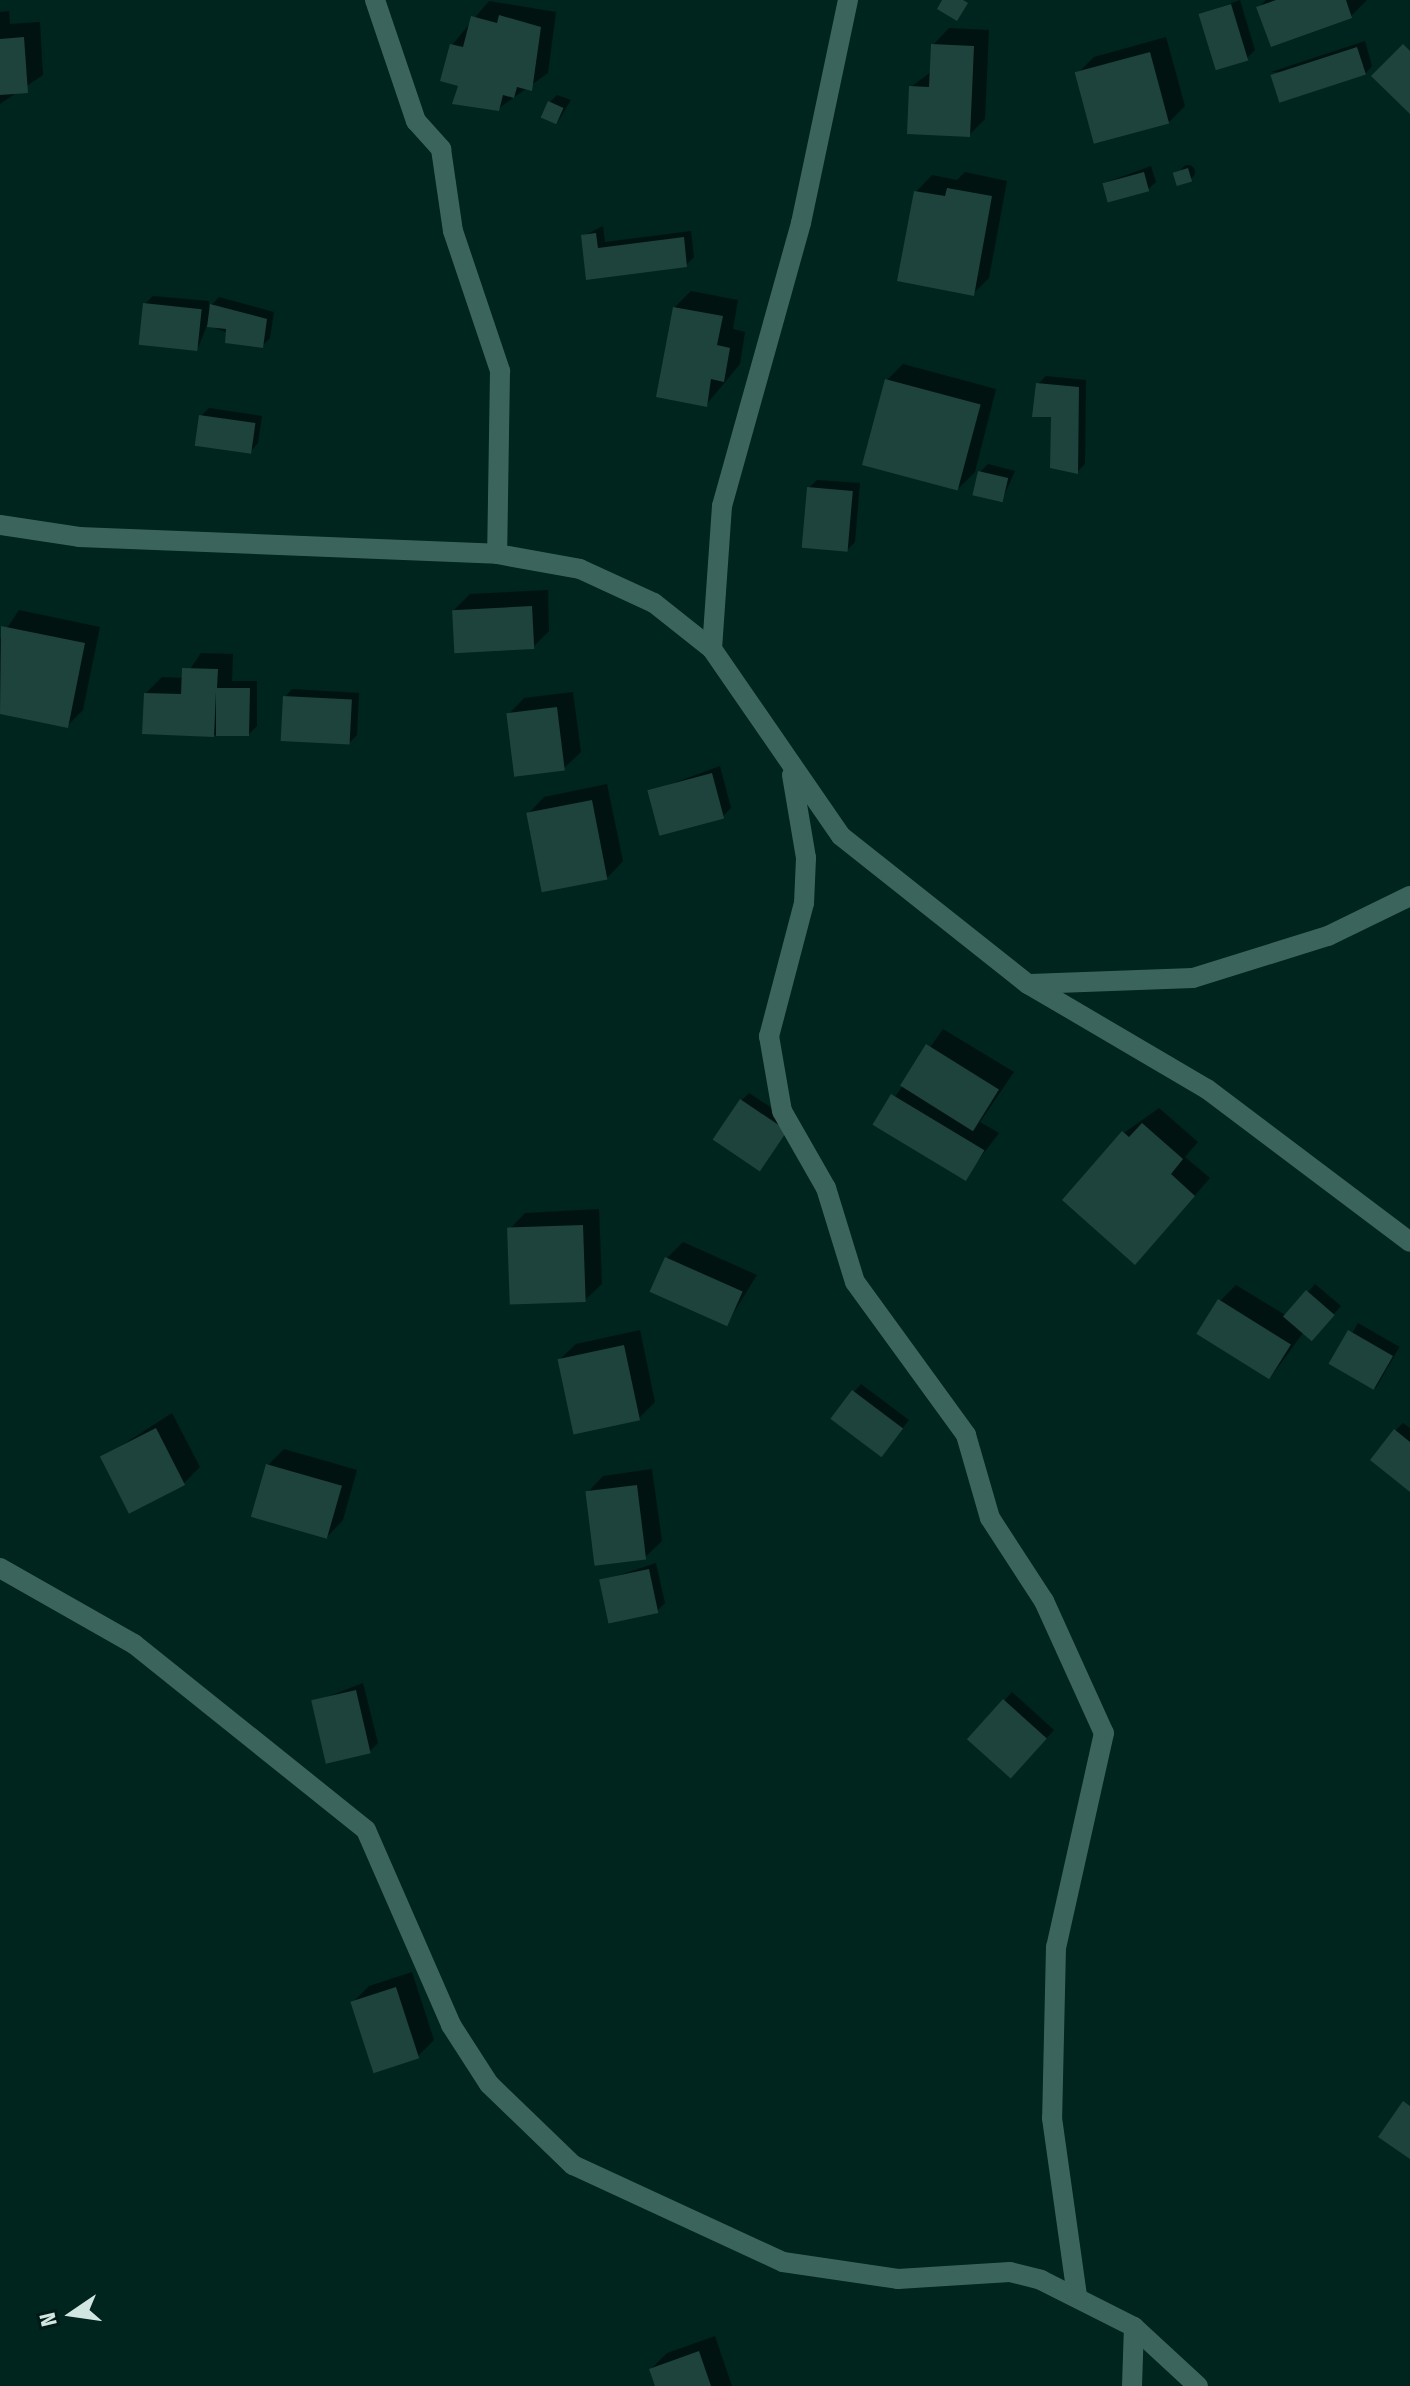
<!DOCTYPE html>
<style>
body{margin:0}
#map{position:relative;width:1410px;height:2386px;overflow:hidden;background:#00241e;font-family:"Fira Sans Condensed",sans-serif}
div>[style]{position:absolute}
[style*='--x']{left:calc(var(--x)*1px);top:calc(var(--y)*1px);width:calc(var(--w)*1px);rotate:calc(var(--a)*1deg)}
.shadow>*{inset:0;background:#0007;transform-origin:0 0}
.round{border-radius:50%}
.building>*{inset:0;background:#1e433c;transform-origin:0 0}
.minor>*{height:20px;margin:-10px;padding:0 10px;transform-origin:10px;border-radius:10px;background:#3b655c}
span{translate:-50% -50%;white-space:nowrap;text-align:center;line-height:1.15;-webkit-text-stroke:6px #001a15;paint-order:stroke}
.north{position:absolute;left:32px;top:2274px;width:80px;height:80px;-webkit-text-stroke:6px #001a15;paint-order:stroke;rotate:257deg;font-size:22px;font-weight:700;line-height:32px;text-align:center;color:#d1e5e1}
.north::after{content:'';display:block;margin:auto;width:28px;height:36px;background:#d1e5e1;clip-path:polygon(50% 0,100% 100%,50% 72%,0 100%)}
</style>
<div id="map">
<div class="shadow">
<div style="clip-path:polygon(1240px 0,1255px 50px,1247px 58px,1200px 15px)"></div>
<div style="clip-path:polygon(1266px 0,1367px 0,1351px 16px,1258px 8px)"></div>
<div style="clip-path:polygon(489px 1px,556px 12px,548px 73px,498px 109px,460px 84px,452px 45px)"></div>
<div style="clip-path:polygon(9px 11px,10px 24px,40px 22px,43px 75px,0 104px,0 12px)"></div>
<div style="clip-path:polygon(949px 28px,989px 30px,985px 119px,969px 135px,911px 87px,932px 71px,933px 45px)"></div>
<div style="clip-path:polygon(1166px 37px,1185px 106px,1168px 123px,1078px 73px,1094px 57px)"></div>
<div style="clip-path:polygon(1365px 41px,1372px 66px,1365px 74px,1271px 72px)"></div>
<div style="clip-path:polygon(557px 95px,571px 100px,557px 123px,550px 102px)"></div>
<div class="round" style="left:1181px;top:165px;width:14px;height:14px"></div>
<div style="clip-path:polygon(1151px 166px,1156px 182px,1148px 189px,1104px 183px)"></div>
<div style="clip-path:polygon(965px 172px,1007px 181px,989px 278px,973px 294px,916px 192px,932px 175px,957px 180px)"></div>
<div style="clip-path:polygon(603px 226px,605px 242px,691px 231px,694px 257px,686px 265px,588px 278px,583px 236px)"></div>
<div style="clip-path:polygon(691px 291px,738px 300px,733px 329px,745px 332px,740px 364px,706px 405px,674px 308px)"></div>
<div style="clip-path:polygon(153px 296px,209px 301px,209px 308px,219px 297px,274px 312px,270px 338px,262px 346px,207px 325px,198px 348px,145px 304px)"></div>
<div style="clip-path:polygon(903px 364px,996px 389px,975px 472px,959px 488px,887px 380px)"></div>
<div style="clip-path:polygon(1046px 376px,1086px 380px,1085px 464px,1077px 472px,1038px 384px)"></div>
<div style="clip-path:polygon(209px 408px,262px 416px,258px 443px,251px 451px,201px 416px)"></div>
<div style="clip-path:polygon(988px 464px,1015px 471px,1002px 500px,980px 472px)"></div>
<div style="clip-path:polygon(817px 480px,860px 483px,855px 542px,847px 550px,809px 488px)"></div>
<div style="clip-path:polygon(548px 590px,549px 631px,533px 647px,454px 610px,470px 594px)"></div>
<div style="clip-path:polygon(19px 610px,100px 627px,83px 710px,67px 726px,0 712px,0 639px)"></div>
<div style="clip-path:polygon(201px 653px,233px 654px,232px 681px,257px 681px,257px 726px,249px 734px,213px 735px,146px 693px,162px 677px,184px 678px)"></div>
<div style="clip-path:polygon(292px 689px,359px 693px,357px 735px,349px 743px,285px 697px)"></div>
<div style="clip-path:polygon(573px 692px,581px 752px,564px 768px,508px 715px,524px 698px)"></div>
<div style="clip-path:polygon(720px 766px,731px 808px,723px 816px,649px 792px)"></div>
<div style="clip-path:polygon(607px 784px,623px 861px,607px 878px,528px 814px,544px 797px)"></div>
<div style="clip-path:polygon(943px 1029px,1014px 1072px,980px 1122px,999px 1133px,964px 1179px,875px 1125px)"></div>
<div style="clip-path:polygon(749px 1093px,793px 1122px,761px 1168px,741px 1101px)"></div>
<div style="clip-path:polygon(1159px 1108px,1198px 1142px,1185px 1157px,1210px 1178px,1151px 1246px,1124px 1133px)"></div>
<div style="clip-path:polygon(599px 1209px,602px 1284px,585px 1300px,509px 1230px,525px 1213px)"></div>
<div style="clip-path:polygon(683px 1242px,757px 1275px,726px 1325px,667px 1258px)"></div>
<div style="clip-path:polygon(1315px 1284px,1341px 1306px,1318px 1332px,1303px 1333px,1270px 1378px,1220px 1301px,1236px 1285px,1287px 1316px)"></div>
<div style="left:1358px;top:1323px;width:48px;height:48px;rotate:30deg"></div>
<div style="clip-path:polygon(640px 1330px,655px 1402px,639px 1418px,559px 1360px,576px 1344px)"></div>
<div style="clip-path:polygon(861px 1384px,909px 1420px,882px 1454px,854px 1392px)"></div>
<div style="clip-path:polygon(172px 1413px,200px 1467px,184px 1483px,102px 1458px)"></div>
<div style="clip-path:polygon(1403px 1423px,1410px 1428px,1410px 1489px,1396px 1430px)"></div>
<div style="clip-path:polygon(284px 1449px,357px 1470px,343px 1520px,327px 1537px,268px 1465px)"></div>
<div style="clip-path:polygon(652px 1469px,662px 1541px,645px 1557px,587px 1493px,603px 1476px)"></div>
<div style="clip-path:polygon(656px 1563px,665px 1603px,657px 1611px,601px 1581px)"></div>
<div style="clip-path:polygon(363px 1683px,378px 1743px,370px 1751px,314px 1702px)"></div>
<div style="clip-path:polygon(1012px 1692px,1054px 1730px,1020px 1768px,970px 1739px)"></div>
<div style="clip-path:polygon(412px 1972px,434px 2040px,418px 2056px,353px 2002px,369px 1986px)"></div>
<div style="clip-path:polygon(715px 2336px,732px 2386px,657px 2386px,651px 2369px,667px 2353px)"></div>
</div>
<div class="building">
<div style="clip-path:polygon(942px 0,963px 0,968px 3px,957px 21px,937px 9px)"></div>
<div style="clip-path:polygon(1276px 0,1346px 0,1352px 18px,1271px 47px,1256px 7px)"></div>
<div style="left:1231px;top:4px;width:59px;height:34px;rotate:73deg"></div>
<div style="clip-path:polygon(499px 15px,541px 27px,532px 91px,517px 87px,514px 98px,503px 95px,499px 111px,452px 104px,458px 86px,440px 81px,450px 44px,463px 47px,471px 16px,497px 23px)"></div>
<div style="clip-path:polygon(24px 37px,28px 93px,0 95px,0 39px)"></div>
<div style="clip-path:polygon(931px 44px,974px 46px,970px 137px,907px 134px,909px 86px,929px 87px)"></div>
<div style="clip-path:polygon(1403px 44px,1410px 51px,1410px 114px,1371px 76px)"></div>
<div style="left:1357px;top:47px;width:29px;height:91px;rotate:72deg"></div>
<div style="left:1150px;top:52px;width:74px;height:78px;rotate:75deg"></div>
<div style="left:548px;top:101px;width:17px;height:18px;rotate:24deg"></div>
<div style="left:1188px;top:168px;width:14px;height:16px;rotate:73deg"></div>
<div style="left:1144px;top:172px;width:20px;height:43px;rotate:75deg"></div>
<div style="clip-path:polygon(947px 188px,992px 196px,974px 296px,897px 281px,914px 191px,945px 196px)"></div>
<div style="clip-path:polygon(596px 233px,598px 248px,684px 237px,687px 267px,586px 280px,581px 235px)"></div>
<div style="left:143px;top:303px;width:59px;height:42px;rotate:6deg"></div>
<div style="clip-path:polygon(210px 304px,267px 319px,263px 348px,225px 343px,226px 329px,207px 327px)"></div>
<div style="clip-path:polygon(673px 307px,723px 316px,717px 345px,730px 348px,724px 382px,711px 379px,707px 407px,656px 397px)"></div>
<div style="left:885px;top:379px;width:99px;height:89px;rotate:15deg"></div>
<div style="clip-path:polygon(1036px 383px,1079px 387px,1078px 474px,1050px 468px,1051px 417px,1032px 417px)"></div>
<div style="left:199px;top:415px;width:57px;height:31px;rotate:8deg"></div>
<div style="left:978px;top:471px;width:31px;height:25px;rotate:13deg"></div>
<div style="left:807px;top:487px;width:46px;height:61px;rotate:5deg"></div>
<div style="left:532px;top:606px;width:43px;height:80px;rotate:87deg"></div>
<div style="clip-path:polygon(1px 626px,85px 643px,68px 728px,0 714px)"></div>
<div style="clip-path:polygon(182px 668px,218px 669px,217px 688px,250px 688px,249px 736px,216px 736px,216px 691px,214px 737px,142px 734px,144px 693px,181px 694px)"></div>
<div style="left:283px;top:696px;width:69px;height:45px;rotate:3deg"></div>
<div style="left:557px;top:707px;width:64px;height:51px;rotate:83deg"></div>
<div style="left:712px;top:773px;width:47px;height:67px;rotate:75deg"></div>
<div style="left:592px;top:800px;width:81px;height:67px;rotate:79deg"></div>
<div style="left:926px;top:1044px;width:86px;height:49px;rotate:32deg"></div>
<div style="left:891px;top:1094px;width:109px;height:36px;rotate:31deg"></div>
<div style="left:740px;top:1099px;width:57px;height:49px;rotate:34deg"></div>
<div style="clip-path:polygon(1142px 1123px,1183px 1159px,1171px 1174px,1195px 1196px,1135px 1265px,1062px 1200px,1122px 1131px,1129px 1137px)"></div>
<div style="left:583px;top:1225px;width:77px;height:76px;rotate:88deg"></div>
<div style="left:665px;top:1257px;width:85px;height:38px;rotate:24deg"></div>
<div style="left:1306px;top:1290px;width:38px;height:35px;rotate:41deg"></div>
<div style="left:1218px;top:1299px;width:86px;height:41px;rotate:32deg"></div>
<div style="left:1348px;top:1330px;width:52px;height:39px;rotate:30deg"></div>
<div style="left:624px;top:1345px;width:77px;height:68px;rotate:78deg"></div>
<div style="left:852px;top:1390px;width:64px;height:36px;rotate:37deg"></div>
<div style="left:156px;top:1428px;width:64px;height:63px;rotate:63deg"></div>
<div style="clip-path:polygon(1394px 1429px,1410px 1442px,1410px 1492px,1370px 1460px)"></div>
<div style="left:266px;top:1464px;width:79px;height:55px;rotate:16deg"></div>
<div style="left:637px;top:1485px;width:75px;height:52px;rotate:83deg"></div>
<div style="left:649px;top:1569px;width:45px;height:51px;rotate:78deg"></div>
<div style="left:356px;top:1690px;width:65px;height:46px;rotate:77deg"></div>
<div style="left:1003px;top:1699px;width:59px;height:54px;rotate:42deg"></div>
<div style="left:396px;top:1987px;width:75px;height:48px;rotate:72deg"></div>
<div style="clip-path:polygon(1403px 2101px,1410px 2106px,1410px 2159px,1378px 2137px)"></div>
<div style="clip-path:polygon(699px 2351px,711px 2386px,655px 2386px,649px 2369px)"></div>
</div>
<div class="minor">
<div style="--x:375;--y:0;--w:128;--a:71.3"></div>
<div style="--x:416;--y:121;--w:38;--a:48"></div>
<div style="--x:441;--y:149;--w:83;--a:81.7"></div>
<div style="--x:453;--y:231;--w:148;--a:71.4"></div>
<div style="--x:500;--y:371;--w:183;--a:90.9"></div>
<div style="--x:0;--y:525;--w:80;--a:8.6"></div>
<div style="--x:79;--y:537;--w:418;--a:2.3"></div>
<div style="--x:497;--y:554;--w:84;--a:10.2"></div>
<div style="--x:580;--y:569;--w:81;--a:24.7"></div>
<div style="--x:654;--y:603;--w:74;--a:38.4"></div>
<div style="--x:712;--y:649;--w:227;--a:55.4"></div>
<div style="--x:841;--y:836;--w:238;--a:38.4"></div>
<div style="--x:1028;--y:984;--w:208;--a:30.4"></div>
<div style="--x:1207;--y:1089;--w:254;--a:37"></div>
<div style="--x:712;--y:649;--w:143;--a:-86"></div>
<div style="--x:722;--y:506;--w:294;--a:-74.4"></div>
<div style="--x:801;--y:223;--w:228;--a:-78.1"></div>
<div style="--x:792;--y:775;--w:84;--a:80.4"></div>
<div style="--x:806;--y:858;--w:45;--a:92.5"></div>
<div style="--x:804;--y:903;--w:138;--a:104.7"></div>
<div style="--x:769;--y:1036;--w:76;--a:80.2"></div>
<div style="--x:782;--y:1111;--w:89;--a:60.3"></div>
<div style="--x:826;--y:1188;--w:98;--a:72.9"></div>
<div style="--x:855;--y:1282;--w:189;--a:54"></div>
<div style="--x:966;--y:1435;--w:86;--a:73.9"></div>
<div style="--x:990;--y:1518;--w:99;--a:57"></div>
<div style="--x:1044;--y:1601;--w:145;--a:65.6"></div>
<div style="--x:1104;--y:1733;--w:219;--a:102.6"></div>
<div style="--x:1056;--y:1947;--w:171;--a:91.3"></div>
<div style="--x:1052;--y:2118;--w:179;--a:82"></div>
<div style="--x:1030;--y:984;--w:163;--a:-2.1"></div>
<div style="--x:1193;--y:978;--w:141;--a:-17.3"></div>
<div style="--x:1328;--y:936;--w:91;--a:-26"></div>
<div style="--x:0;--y:1568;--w:154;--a:29.6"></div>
<div style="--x:134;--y:1644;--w:297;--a:38.7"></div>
<div style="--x:366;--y:1830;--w:213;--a:66.4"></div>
<div style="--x:451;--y:2025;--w:70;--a:57.2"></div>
<div style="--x:489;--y:2084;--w:117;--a:44"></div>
<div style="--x:573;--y:2165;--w:231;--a:24.8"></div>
<div style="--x:783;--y:2262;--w:116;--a:8.4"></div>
<div style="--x:898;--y:2279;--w:112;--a:-3.6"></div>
<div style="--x:1010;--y:2272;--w:32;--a:14"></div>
<div style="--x:1041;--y:2280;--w:104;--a:26.8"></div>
<div style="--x:1134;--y:2327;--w:87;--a:42.7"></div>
<div style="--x:1132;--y:2386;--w:59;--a:-88.1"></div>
</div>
<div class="north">N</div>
</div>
